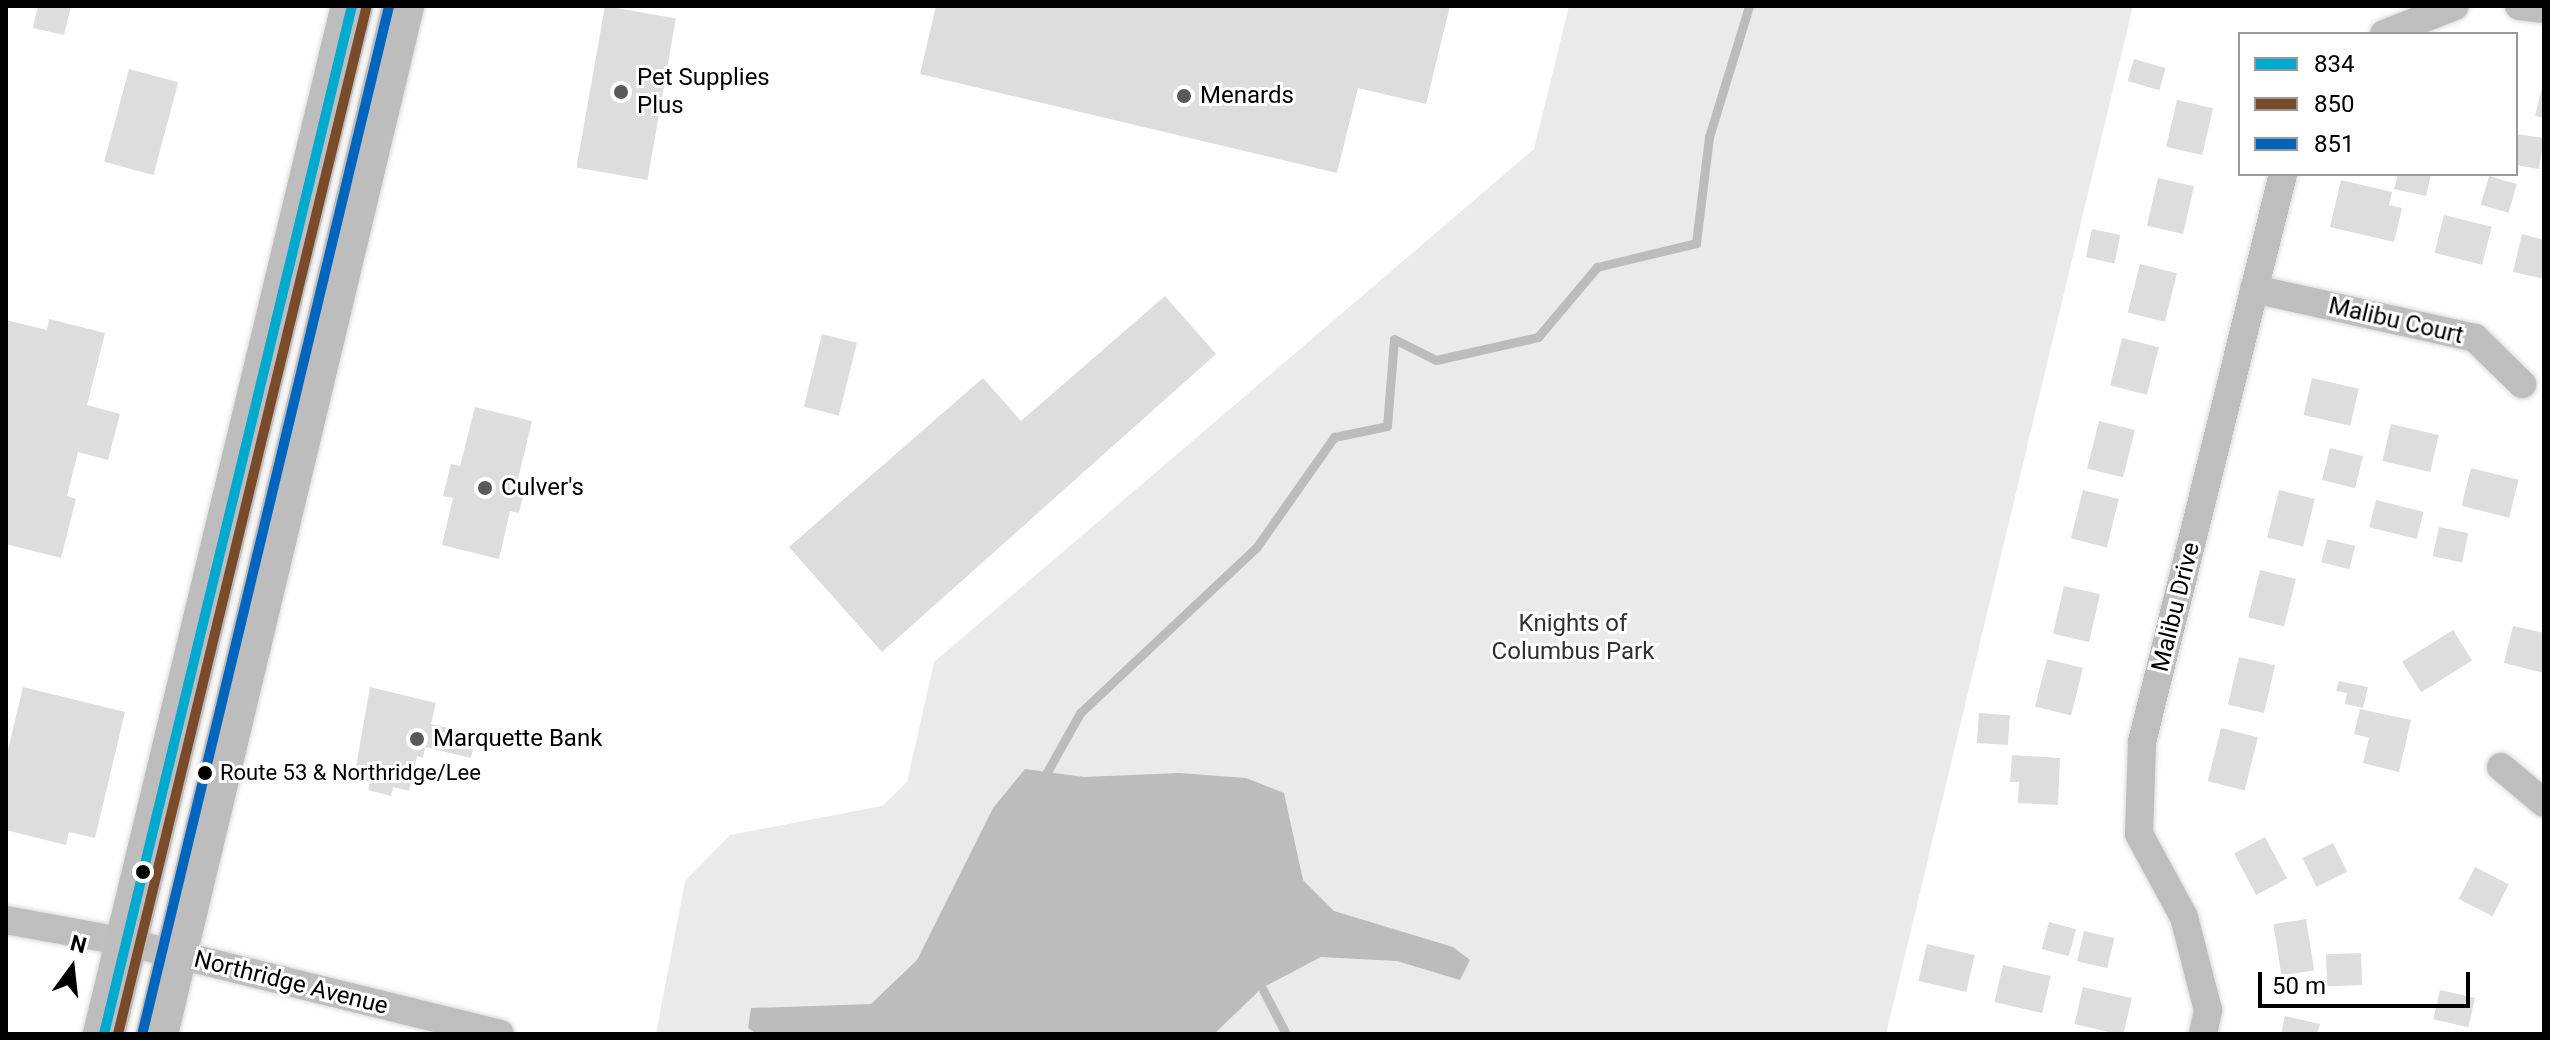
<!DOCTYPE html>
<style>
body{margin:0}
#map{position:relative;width:2550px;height:1040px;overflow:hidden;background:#fff;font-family:Roboto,sans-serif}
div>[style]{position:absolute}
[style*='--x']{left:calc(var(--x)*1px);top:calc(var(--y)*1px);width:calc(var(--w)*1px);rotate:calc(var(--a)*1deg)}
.green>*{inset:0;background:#eaeaea}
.water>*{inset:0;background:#bcbcbc}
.stream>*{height:9px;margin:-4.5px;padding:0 4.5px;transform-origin:4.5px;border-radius:4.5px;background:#bcbcbc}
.building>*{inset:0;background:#ddd;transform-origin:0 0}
.roads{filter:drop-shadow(0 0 2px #dbdbdb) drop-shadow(0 0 2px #dbdbdb)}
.minor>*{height:28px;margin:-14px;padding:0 14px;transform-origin:14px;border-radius:14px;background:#bebebe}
.primary>*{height:42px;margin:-21px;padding:0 21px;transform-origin:21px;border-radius:21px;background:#bdbdbd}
.bus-1>*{height:10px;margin:-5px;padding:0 5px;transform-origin:5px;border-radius:5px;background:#00a9ce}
.bus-2>*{height:10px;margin:-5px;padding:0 5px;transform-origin:5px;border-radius:5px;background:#7a4b2a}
.bus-3>*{height:10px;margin:-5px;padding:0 5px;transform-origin:5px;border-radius:5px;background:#0065bd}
.dots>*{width:22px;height:22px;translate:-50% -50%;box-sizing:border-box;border:4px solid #fff;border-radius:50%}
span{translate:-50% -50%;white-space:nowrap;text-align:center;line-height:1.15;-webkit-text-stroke:6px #fff;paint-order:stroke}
.bus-label{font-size:22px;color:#000}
.left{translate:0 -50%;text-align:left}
.poi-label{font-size:24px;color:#000}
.street-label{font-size:24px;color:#000}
.park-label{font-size:24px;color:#303030}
.frame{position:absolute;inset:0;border:8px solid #000;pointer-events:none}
.legend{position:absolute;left:2238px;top:32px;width:280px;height:144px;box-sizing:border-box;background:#fff;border:2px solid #999;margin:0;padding:10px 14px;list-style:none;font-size:24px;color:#000}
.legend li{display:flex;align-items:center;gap:16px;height:40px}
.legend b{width:40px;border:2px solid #999}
.north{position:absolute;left:32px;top:928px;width:80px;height:80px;-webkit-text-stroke:6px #fff;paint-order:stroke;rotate:15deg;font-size:22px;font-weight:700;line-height:32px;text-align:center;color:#000}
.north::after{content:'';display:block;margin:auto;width:28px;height:36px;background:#000;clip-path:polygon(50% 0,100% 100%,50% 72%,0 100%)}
.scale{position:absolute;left:2258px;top:972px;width:212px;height:36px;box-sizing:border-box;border:4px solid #000;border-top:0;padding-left:10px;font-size:24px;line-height:28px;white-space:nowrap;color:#000;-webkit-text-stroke:6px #fff;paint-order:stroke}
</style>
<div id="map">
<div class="green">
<div style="clip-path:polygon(1569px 6px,2133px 6px,1886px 1034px,656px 1034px,685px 881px,730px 835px,882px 806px,907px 782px,934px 662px,1534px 149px)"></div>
</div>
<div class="water">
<div style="clip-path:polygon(1025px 769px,1084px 777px,1179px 773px,1246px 778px,1284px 793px,1303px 880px,1334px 911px,1453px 947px,1470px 960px,1460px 980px,1397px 961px,1321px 957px,1262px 988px,1214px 1034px,757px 1034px,748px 1028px,751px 1008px,871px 1004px,917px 960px,993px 808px)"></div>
</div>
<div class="stream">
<div style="--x:1042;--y:781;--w:78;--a:-60.8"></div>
<div style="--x:1080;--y:713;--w:241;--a:-43.2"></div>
<div style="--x:1256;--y:548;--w:136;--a:-54.9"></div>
<div style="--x:1334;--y:437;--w:54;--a:-11.7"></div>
<div style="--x:1387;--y:426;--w:87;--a:-85.4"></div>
<div style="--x:1394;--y:339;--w:47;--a:26.6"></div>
<div style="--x:1436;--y:360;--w:105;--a:-12.7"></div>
<div style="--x:1538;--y:337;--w:92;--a:-49.9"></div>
<div style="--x:1597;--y:267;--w:102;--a:-13.6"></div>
<div style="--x:1696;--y:243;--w:107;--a:-83"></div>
<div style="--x:1709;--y:137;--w:137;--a:-73"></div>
<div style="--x:1262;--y:988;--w:52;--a:62.4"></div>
</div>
<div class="building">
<div style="clip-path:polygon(38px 6px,71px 6px,64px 35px,33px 28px)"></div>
<div style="left:605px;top:6px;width:72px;height:164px;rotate:10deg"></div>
<div style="clip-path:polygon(936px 6px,1450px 6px,1426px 104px,1358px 88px,1337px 173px,920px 74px)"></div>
<div style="left:2134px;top:59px;width:33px;height:23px;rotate:16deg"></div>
<div style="left:129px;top:69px;width:51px;height:96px;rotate:15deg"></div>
<div style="clip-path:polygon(2543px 84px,2544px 84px,2544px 118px,2535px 116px)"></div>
<div style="left:2177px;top:100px;width:37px;height:48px;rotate:13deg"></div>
<div style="clip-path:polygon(2516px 134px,2544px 138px,2539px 169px,2516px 165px)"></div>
<div style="clip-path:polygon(2398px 174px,2431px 174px,2426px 196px,2394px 189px)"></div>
<div style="left:2489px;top:176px;width:29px;height:30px;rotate:16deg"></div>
<div style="left:2158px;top:178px;width:37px;height:49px;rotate:13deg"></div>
<div style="clip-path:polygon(2341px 180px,2392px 192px,2389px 205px,2402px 208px,2394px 242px,2330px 227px)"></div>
<div style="left:2444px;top:215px;width:49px;height:39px;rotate:14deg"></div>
<div style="left:2092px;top:229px;width:29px;height:29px;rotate:12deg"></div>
<div style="clip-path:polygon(2522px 234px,2544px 240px,2544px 279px,2513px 272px)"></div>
<div style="left:2140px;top:264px;width:38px;height:50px;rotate:14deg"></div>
<div style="clip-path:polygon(1165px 296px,1216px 354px,882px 652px,789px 547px,983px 378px,1021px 421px)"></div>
<div style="clip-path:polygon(49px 319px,105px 333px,87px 405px,120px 414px,108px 460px,78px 452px,67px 496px,76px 499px,61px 558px,6px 544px,6px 320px,47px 330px)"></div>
<div style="left:822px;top:334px;width:36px;height:75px;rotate:14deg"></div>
<div style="left:2122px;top:338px;width:38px;height:49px;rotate:14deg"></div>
<div style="left:2312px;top:378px;width:48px;height:38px;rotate:13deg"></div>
<div style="clip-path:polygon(475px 407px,532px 421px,518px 479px,527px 480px,519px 513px,510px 511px,499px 559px,442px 545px,453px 498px,443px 496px,451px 464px,460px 466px)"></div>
<div style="left:2099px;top:421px;width:37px;height:49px;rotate:14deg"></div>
<div style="left:2391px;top:424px;width:49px;height:38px;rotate:13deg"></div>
<div style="left:2330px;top:448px;width:34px;height:33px;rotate:14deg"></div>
<div style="left:2471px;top:468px;width:49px;height:39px;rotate:14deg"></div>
<div style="left:2083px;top:490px;width:37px;height:50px;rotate:14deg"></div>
<div style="left:2279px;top:490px;width:37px;height:49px;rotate:14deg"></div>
<div style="left:2376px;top:500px;width:49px;height:28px;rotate:14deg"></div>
<div style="left:2439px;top:527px;width:30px;height:30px;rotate:12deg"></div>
<div style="left:2327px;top:539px;width:29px;height:24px;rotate:14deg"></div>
<div style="left:2260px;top:570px;width:37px;height:49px;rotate:14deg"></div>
<div style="left:2064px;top:586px;width:37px;height:49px;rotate:13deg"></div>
<div style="clip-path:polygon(2513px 626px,2544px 633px,2544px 673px,2504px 663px)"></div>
<div style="left:2453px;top:630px;width:36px;height:60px;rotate:58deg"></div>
<div style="left:2239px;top:657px;width:37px;height:49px;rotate:13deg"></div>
<div style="left:2047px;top:659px;width:37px;height:49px;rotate:14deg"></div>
<div style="clip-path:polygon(2339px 681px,2368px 687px,2363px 708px,2345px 704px,2347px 693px,2336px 691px)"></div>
<div style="clip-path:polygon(23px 687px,125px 712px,95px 838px,69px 832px,66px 845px,6px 830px,6px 758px)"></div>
<div style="clip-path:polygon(370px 687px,436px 703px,431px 724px,476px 735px,471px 758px,425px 747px,423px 758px,417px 756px,409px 791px,393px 787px,391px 796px,368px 790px,370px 782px,354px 778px)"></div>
<div style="clip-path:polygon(2360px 709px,2411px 720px,2399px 772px,2363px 763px,2369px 738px,2354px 734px)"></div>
<div style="left:1979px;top:713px;width:31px;height:30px;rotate:4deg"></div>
<div style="left:2221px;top:728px;width:38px;height:55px;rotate:14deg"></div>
<div style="clip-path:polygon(2012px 755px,2060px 758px,2058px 805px,2018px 803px,2019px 782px,2010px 782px)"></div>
<div style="left:2265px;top:837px;width:47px;height:35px;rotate:62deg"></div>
<div style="left:2333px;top:843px;width:32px;height:34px;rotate:64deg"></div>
<div style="left:2475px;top:867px;width:38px;height:36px;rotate:27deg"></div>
<div style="left:2306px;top:919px;width:52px;height:33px;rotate:81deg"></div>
<div style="left:2049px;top:922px;width:28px;height:28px;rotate:15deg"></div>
<div style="left:2084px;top:931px;width:31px;height:31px;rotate:13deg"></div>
<div style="left:1927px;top:944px;width:49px;height:38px;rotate:13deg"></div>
<div style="left:2361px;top:953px;width:32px;height:35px;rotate:88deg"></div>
<div style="left:2003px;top:965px;width:49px;height:38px;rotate:13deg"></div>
<div style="left:2083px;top:987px;width:50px;height:38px;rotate:13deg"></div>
<div style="left:2440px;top:990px;width:36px;height:30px;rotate:13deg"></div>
<div style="clip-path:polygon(2285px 1016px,2320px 1024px,2317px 1034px,2281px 1034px)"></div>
</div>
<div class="roads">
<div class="minor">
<div style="--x:2519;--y:6;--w:25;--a:7"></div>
<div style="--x:2384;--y:34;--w:76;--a:-21.5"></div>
<div style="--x:2254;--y:289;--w:226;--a:12.5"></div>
<div style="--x:2475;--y:338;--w:66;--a:44.4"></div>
<div style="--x:2501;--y:767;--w:56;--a:39.9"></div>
<div style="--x:6;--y:920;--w:122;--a:10.4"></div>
<div style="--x:126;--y:942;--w:385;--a:13.8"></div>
<div style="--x:2203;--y:1034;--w:25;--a:-78"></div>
<div style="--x:2208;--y:1010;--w:96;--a:-104.5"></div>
<div style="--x:2184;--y:917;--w:94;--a:-118.5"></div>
<div style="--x:2139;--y:834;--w:92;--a:-88.1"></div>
<div style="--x:2142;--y:742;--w:585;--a:-76.06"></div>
</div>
<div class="primary">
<div style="--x:104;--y:1034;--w:1057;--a:-76.44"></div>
<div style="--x:157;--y:1034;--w:1057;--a:-76.54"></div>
</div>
</div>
<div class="bus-1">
<div style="--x:104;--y:1034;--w:1057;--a:-76.44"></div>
</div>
<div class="bus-2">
<div style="--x:118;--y:1034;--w:1055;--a:-76.4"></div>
</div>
<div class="bus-3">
<div style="--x:143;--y:1031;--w:1054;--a:-76.5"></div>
</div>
<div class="dots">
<div style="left:621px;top:92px;background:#595959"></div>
<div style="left:1184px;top:96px;background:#595959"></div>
<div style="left:485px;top:488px;background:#595959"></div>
<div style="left:417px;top:739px;background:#595959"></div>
<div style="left:205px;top:773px;background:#000"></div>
<div style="left:143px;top:872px;background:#000"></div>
</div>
<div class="bus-label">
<span class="left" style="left:220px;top:773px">Route 53 &amp; Northridge/Lee</span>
</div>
<div class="poi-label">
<span class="left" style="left:637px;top:92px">Pet Supplies<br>Plus</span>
<span class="left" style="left:1200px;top:96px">Menards</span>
<span class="left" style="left:501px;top:488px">Culver's</span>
<span class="left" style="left:433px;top:739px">Marquette Bank</span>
</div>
<div class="street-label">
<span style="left:2396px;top:321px;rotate:13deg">Malibu Court</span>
<span style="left:2176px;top:607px;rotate:-76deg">Malibu Drive</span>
<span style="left:291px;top:983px;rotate:14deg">Northridge Avenue</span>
</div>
<div class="park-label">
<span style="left:1573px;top:638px">Knights of<br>Columbus Park</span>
</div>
<div class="frame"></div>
<ul class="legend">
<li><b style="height:10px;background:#00a9ce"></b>834</li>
<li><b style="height:10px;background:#7a4b2a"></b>850</li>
<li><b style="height:10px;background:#0065bd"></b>851</li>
</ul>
<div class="north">N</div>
<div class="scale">50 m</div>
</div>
